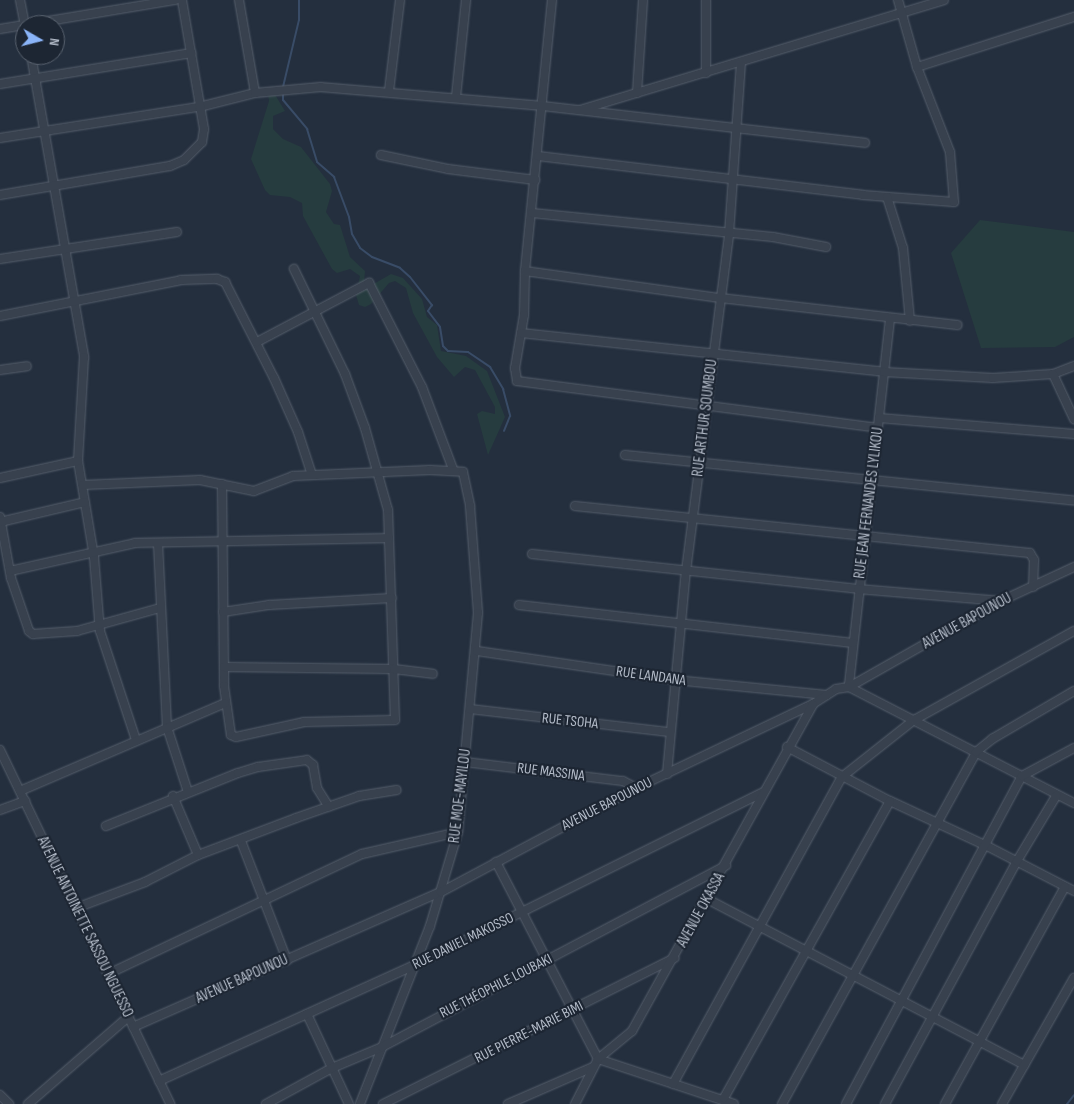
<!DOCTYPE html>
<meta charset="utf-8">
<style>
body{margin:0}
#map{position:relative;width:1074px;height:1104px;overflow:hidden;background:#242f3e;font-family:"Sofia Sans Condensed",sans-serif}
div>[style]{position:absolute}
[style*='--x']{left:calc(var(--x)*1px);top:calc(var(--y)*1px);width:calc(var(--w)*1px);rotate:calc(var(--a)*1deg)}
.green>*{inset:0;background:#263c3f}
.stream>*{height:2px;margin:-1px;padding:0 1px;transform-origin:1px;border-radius:1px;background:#394c67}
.roads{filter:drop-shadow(0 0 1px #565f6c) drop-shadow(0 0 1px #565f6c)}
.minor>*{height:8px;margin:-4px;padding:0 4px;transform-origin:4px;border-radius:4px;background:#38414e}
span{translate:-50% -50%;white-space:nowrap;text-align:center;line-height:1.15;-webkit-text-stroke:4.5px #1d2633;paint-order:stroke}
.street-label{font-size:15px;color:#b4bcc9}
.north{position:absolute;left:15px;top:15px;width:50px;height:50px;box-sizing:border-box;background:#1d2633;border:1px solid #59626f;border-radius:50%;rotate:98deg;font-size:14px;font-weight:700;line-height:20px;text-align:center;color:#b4bcc9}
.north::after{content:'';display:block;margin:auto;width:18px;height:22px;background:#8ab4f8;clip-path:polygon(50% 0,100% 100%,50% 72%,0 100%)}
</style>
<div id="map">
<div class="green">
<div style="clip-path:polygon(274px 93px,285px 111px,273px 116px,273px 129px,283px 139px,301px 147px,330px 184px,332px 191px,326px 212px,334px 224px,340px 225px,350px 257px,365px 271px,364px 283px,370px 286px,391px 274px,403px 278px,422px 299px,427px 317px,437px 325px,441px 351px,466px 356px,487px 371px,505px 417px,488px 455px,477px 414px,482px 411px,495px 414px,495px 407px,475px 370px,465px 367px,454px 377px,437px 357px,413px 313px,406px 288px,395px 281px,389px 283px,371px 304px,365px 307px,359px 305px,356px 295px,360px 276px,350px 269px,337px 273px,332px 269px,303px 216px,302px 203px,290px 197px,270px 195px,265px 190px,251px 159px,269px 101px,268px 94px)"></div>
<div style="clip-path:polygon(980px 220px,1074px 232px,1074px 337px,1055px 347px,981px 348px,951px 253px)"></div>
</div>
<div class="stream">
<div style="--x:283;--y:87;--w:69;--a:-76.6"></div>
<div style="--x:299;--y:20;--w:20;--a:-90"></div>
<div style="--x:283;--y:92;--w:8;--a:90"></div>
<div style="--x:283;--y:100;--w:38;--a:50"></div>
<div style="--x:307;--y:129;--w:34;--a:73"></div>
<div style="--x:317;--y:162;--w:23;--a:41"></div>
<div style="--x:334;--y:177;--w:43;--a:69.4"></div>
<div style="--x:349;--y:217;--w:17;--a:80"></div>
<div style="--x:352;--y:234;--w:16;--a:60"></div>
<div style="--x:360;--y:248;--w:15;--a:37"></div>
<div style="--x:372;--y:257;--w:30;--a:21"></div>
<div style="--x:400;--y:268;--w:13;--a:42"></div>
<div style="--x:410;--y:277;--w:36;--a:52"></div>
<div style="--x:432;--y:305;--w:7;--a:124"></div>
<div style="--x:428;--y:311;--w:20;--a:53"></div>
<div style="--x:440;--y:327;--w:19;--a:81"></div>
<div style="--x:443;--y:346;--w:7;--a:45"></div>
<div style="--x:448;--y:351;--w:20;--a:3"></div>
<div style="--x:468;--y:352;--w:27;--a:34"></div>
<div style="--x:490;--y:367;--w:26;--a:59"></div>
<div style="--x:503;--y:389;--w:28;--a:75"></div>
<div style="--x:510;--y:416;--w:16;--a:112"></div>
<div style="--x:1067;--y:1104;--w:11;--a:-52"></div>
</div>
<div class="roads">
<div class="minor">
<div style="--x:20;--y:0;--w:25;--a:79"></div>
<div style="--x:239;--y:0;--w:94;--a:80.2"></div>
<div style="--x:552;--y:0;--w:272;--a:95.7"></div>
<div style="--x:525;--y:271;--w:44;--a:91.3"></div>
<div style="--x:524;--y:315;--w:54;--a:99.6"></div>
<div style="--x:515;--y:368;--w:13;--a:81"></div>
<div style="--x:517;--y:381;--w:364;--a:7.4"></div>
<div style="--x:0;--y:29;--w:178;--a:-9.4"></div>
<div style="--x:31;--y:55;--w:307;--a:80"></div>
<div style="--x:84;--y:357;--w:104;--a:93.3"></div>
<div style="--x:78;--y:461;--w:97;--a:80.5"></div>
<div style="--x:94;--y:557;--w:74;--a:85.4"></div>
<div style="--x:100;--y:631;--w:115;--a:71.7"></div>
<div style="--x:917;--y:67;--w:165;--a:-17.7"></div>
<div style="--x:706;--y:73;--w:73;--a:-90"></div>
<div style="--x:0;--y:84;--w:194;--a:-9.2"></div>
<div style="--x:389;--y:91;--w:92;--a:-83.1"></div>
<div style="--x:637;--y:93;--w:93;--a:-86.3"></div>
<div style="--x:456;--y:97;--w:98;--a:-84.1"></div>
<div style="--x:580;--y:110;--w:380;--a:-16.8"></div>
<div style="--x:0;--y:138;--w:201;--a:-8.9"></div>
<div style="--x:199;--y:107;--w:58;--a:-14"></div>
<div style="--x:255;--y:93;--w:66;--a:-5.2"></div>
<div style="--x:321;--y:87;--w:222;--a:4.9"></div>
<div style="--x:542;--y:106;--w:325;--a:6.5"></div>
<div style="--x:381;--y:155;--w:68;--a:11.8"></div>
<div style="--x:448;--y:169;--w:88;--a:7.2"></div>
<div style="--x:538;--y:156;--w:327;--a:6.8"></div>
<div style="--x:863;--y:195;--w:91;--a:4.4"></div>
<div style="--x:954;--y:202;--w:50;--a:-94.6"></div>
<div style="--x:950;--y:152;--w:91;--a:-111.2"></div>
<div style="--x:917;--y:67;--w:70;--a:-105.8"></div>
<div style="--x:0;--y:195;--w:172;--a:-9.7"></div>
<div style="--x:170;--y:166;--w:15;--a:-23"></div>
<div style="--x:184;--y:160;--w:25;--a:-45"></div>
<div style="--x:202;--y:142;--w:13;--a:-81"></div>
<div style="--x:204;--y:129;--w:131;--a:-99.7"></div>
<div style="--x:887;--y:197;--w:53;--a:72.6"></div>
<div style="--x:903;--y:248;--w:73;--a:84.5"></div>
<div style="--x:532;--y:213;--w:242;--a:5.7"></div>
<div style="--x:773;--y:237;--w:54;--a:10.7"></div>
<div style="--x:0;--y:259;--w:179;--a:-8.7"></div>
<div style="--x:525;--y:271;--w:197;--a:7.9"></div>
<div style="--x:720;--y:298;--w:239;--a:6.5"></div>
<div style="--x:0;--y:316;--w:185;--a:-11.2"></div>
<div style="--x:181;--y:280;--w:36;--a:-2"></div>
<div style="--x:217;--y:279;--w:9;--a:21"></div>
<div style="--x:225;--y:282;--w:108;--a:63"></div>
<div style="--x:274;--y:378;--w:59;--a:66"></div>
<div style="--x:298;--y:432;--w:45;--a:72"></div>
<div style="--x:890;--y:319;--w:370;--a:96.4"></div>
<div style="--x:849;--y:687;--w:253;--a:27.3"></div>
<div style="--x:521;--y:333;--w:365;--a:6.1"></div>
<div style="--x:884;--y:372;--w:109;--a:3.2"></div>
<div style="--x:993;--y:378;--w:60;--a:-3.8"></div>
<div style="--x:257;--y:342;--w:127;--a:-27.8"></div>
<div style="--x:369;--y:283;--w:117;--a:63"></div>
<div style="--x:422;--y:387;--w:88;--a:69.3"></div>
<div style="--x:1074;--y:366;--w:22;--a:159"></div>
<div style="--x:1053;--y:374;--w:50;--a:65"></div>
<div style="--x:0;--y:370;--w:27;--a:-8"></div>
<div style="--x:879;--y:418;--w:196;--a:4.7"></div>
<div style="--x:625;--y:455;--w:451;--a:5.8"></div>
<div style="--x:0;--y:478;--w:80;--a:-12.3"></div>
<div style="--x:222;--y:484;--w:202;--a:89.4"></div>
<div style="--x:224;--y:686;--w:49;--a:81.9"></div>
<div style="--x:231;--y:735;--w:5;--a:22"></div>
<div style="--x:236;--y:737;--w:70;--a:-12.4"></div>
<div style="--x:304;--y:722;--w:91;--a:-1.3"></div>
<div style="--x:395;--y:720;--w:210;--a:-91.9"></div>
<div style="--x:388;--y:510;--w:85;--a:-105.7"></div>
<div style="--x:365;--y:428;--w:58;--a:-110.3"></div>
<div style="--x:345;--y:374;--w:117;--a:-115.9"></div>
<div style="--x:83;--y:485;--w:117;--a:-2.4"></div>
<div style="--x:200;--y:480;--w:55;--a:11.5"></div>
<div style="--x:254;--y:491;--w:42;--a:-21"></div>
<div style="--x:293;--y:476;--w:137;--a:-2.5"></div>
<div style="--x:430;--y:470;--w:33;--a:3"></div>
<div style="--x:463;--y:472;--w:35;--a:78"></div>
<div style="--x:470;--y:506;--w:107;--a:85.7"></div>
<div style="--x:478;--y:613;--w:220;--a:95.2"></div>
<div style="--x:458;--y:832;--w:98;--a:106.6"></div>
<div style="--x:430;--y:926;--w:191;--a:111.5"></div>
<div style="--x:575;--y:506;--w:457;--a:5.9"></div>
<div style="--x:1030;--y:553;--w:8;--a:60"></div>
<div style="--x:1034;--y:560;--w:27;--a:92"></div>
<div style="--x:0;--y:517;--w:62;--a:79.8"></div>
<div style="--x:11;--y:578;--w:56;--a:71.2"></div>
<div style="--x:29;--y:631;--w:5;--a:37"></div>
<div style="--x:33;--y:634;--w:44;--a:-3.9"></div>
<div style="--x:77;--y:631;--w:86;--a:-15.5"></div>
<div style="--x:0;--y:522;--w:87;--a:-13.2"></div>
<div style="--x:158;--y:543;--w:184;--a:87.2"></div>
<div style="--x:167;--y:727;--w:68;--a:72.1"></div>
<div style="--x:532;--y:554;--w:328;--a:6.1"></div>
<div style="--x:858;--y:589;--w:144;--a:4.8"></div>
<div style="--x:10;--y:571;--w:128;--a:-12.6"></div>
<div style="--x:135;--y:543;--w:254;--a:-1.1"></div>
<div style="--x:519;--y:605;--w:336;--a:6.5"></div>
<div style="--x:223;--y:612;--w:47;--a:-8.7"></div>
<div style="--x:269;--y:605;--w:123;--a:-3.3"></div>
<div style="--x:477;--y:651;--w:200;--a:8.3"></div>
<div style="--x:675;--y:680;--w:152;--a:5.7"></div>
<div style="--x:224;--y:667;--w:170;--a:0.7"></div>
<div style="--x:394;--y:669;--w:39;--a:7"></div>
<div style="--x:470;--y:709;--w:201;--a:6.6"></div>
<div style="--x:787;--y:747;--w:116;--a:27.7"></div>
<div style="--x:890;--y:801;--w:107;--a:24.9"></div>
<div style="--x:987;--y:846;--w:98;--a:27.3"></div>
<div style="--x:0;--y:750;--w:393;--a:64.3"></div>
<div style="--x:465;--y:762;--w:159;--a:6.9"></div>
<div style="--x:623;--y:781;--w:15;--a:28"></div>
<div style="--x:667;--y:774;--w:204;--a:-84.7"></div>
<div style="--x:686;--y:571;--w:340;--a:-82.7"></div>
<div style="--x:729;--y:234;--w:171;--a:-86"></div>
<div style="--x:20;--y:791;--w:223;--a:-23.2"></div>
<div style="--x:173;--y:796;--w:64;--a:67"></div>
<div style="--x:0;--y:810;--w:27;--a:-20"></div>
<div style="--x:106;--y:826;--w:142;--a:-21.9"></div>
<div style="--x:238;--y:773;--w:21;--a:-17"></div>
<div style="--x:258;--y:767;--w:49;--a:-8.1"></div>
<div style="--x:307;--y:760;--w:8;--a:40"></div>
<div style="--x:313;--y:765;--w:23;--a:80"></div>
<div style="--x:317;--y:788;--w:22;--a:58"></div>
<div style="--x:241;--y:841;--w:128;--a:68.9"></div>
<div style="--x:496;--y:862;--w:222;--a:62.6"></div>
<div style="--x:707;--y:899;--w:358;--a:27.6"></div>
<div style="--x:76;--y:908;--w:74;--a:-20.6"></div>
<div style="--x:145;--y:882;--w:59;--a:-27"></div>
<div style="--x:198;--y:855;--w:105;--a:-20.7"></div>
<div style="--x:296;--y:818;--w:67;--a:-19.2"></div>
<div style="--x:359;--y:796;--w:38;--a:-9"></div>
<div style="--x:108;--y:974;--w:281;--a:-25.3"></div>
<div style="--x:362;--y:854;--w:98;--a:-12.9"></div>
<div style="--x:307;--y:1014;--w:99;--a:65"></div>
<div style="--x:133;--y:1027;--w:336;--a:-23.7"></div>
<div style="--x:441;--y:892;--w:221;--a:-28.1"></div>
<div style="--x:636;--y:788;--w:196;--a:-25.4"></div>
<div style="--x:813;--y:704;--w:27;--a:-33"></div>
<div style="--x:836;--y:689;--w:13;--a:-9"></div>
<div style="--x:849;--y:687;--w:175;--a:-29.5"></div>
<div style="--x:1001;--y:601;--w:81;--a:-25"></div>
<div style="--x:598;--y:1059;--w:143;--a:18.3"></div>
<div style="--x:159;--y:1081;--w:279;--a:-24.4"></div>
<div style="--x:413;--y:966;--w:390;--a:-26.4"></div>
<div style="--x:673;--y:1084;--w:350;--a:-61.2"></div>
<div style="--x:842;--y:777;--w:92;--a:-38.4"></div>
<div style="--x:914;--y:720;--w:183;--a:-29.1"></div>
<div style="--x:0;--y:1095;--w:13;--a:45"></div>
<div style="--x:724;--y:1098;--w:340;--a:-60.8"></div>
<div style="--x:28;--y:1104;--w:133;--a:-41"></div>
<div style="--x:266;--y:1104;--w:75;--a:-28.6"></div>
<div style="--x:332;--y:1068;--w:54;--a:-22.8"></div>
<div style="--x:382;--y:1047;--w:389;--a:-27.8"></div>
<div style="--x:383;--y:1104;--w:326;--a:-26.6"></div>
<div style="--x:508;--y:1104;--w:93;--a:-23.5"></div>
<div style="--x:575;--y:1104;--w:51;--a:-62.9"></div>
<div style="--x:598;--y:1059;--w:44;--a:-39.5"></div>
<div style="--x:632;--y:1031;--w:373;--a:-61"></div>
<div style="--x:782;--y:1104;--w:402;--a:-61.1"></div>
<div style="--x:976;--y:752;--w:21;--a:-39"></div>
<div style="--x:992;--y:739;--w:95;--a:-30.3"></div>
<div style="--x:846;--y:1104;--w:372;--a:-61.8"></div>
<div style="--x:1022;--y:776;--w:59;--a:-28.3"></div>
<div style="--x:885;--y:1104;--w:277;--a:-61.5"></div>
<div style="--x:1017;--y:861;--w:76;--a:-59"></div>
<div style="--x:945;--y:1104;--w:248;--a:-61.1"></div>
<div style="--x:1002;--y:1104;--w:145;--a:-60.3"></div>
</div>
</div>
<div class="street-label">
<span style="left:705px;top:418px;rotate:-83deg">RUE ARTHUR SOUMBOU</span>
<span style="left:869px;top:503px;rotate:-83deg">RUE JEAN FERNANDES LYLIKOU</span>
<span style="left:967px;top:621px;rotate:-29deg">AVENUE BAPOUNOU</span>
<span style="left:651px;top:676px;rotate:8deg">RUE LANDANA</span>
<span style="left:570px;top:721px;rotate:6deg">RUE TSOHA</span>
<span style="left:551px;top:772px;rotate:7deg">RUE MASSINA</span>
<span style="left:460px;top:796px;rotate:-83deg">RUE MOE-MAYILOU</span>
<span style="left:607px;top:804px;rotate:-27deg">AVENUE BAPOUNOU</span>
<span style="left:701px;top:910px;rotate:-61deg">AVENUE OKASSA</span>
<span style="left:85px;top:927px;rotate:64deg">AVENUE ANTOINETTE SASSOU NGUESSO</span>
<span style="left:463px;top:941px;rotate:-26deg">RUE DANIEL MAKOSSO</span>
<span style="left:242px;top:979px;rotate:-24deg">AVENUE BAPOUNOU</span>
<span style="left:496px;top:986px;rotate:-27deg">RUE THÉOPHILE LOUBAKI</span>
<span style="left:529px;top:1032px;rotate:-27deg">RUE PIERRE-MARIE BIMI</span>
</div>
<div class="north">N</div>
</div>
